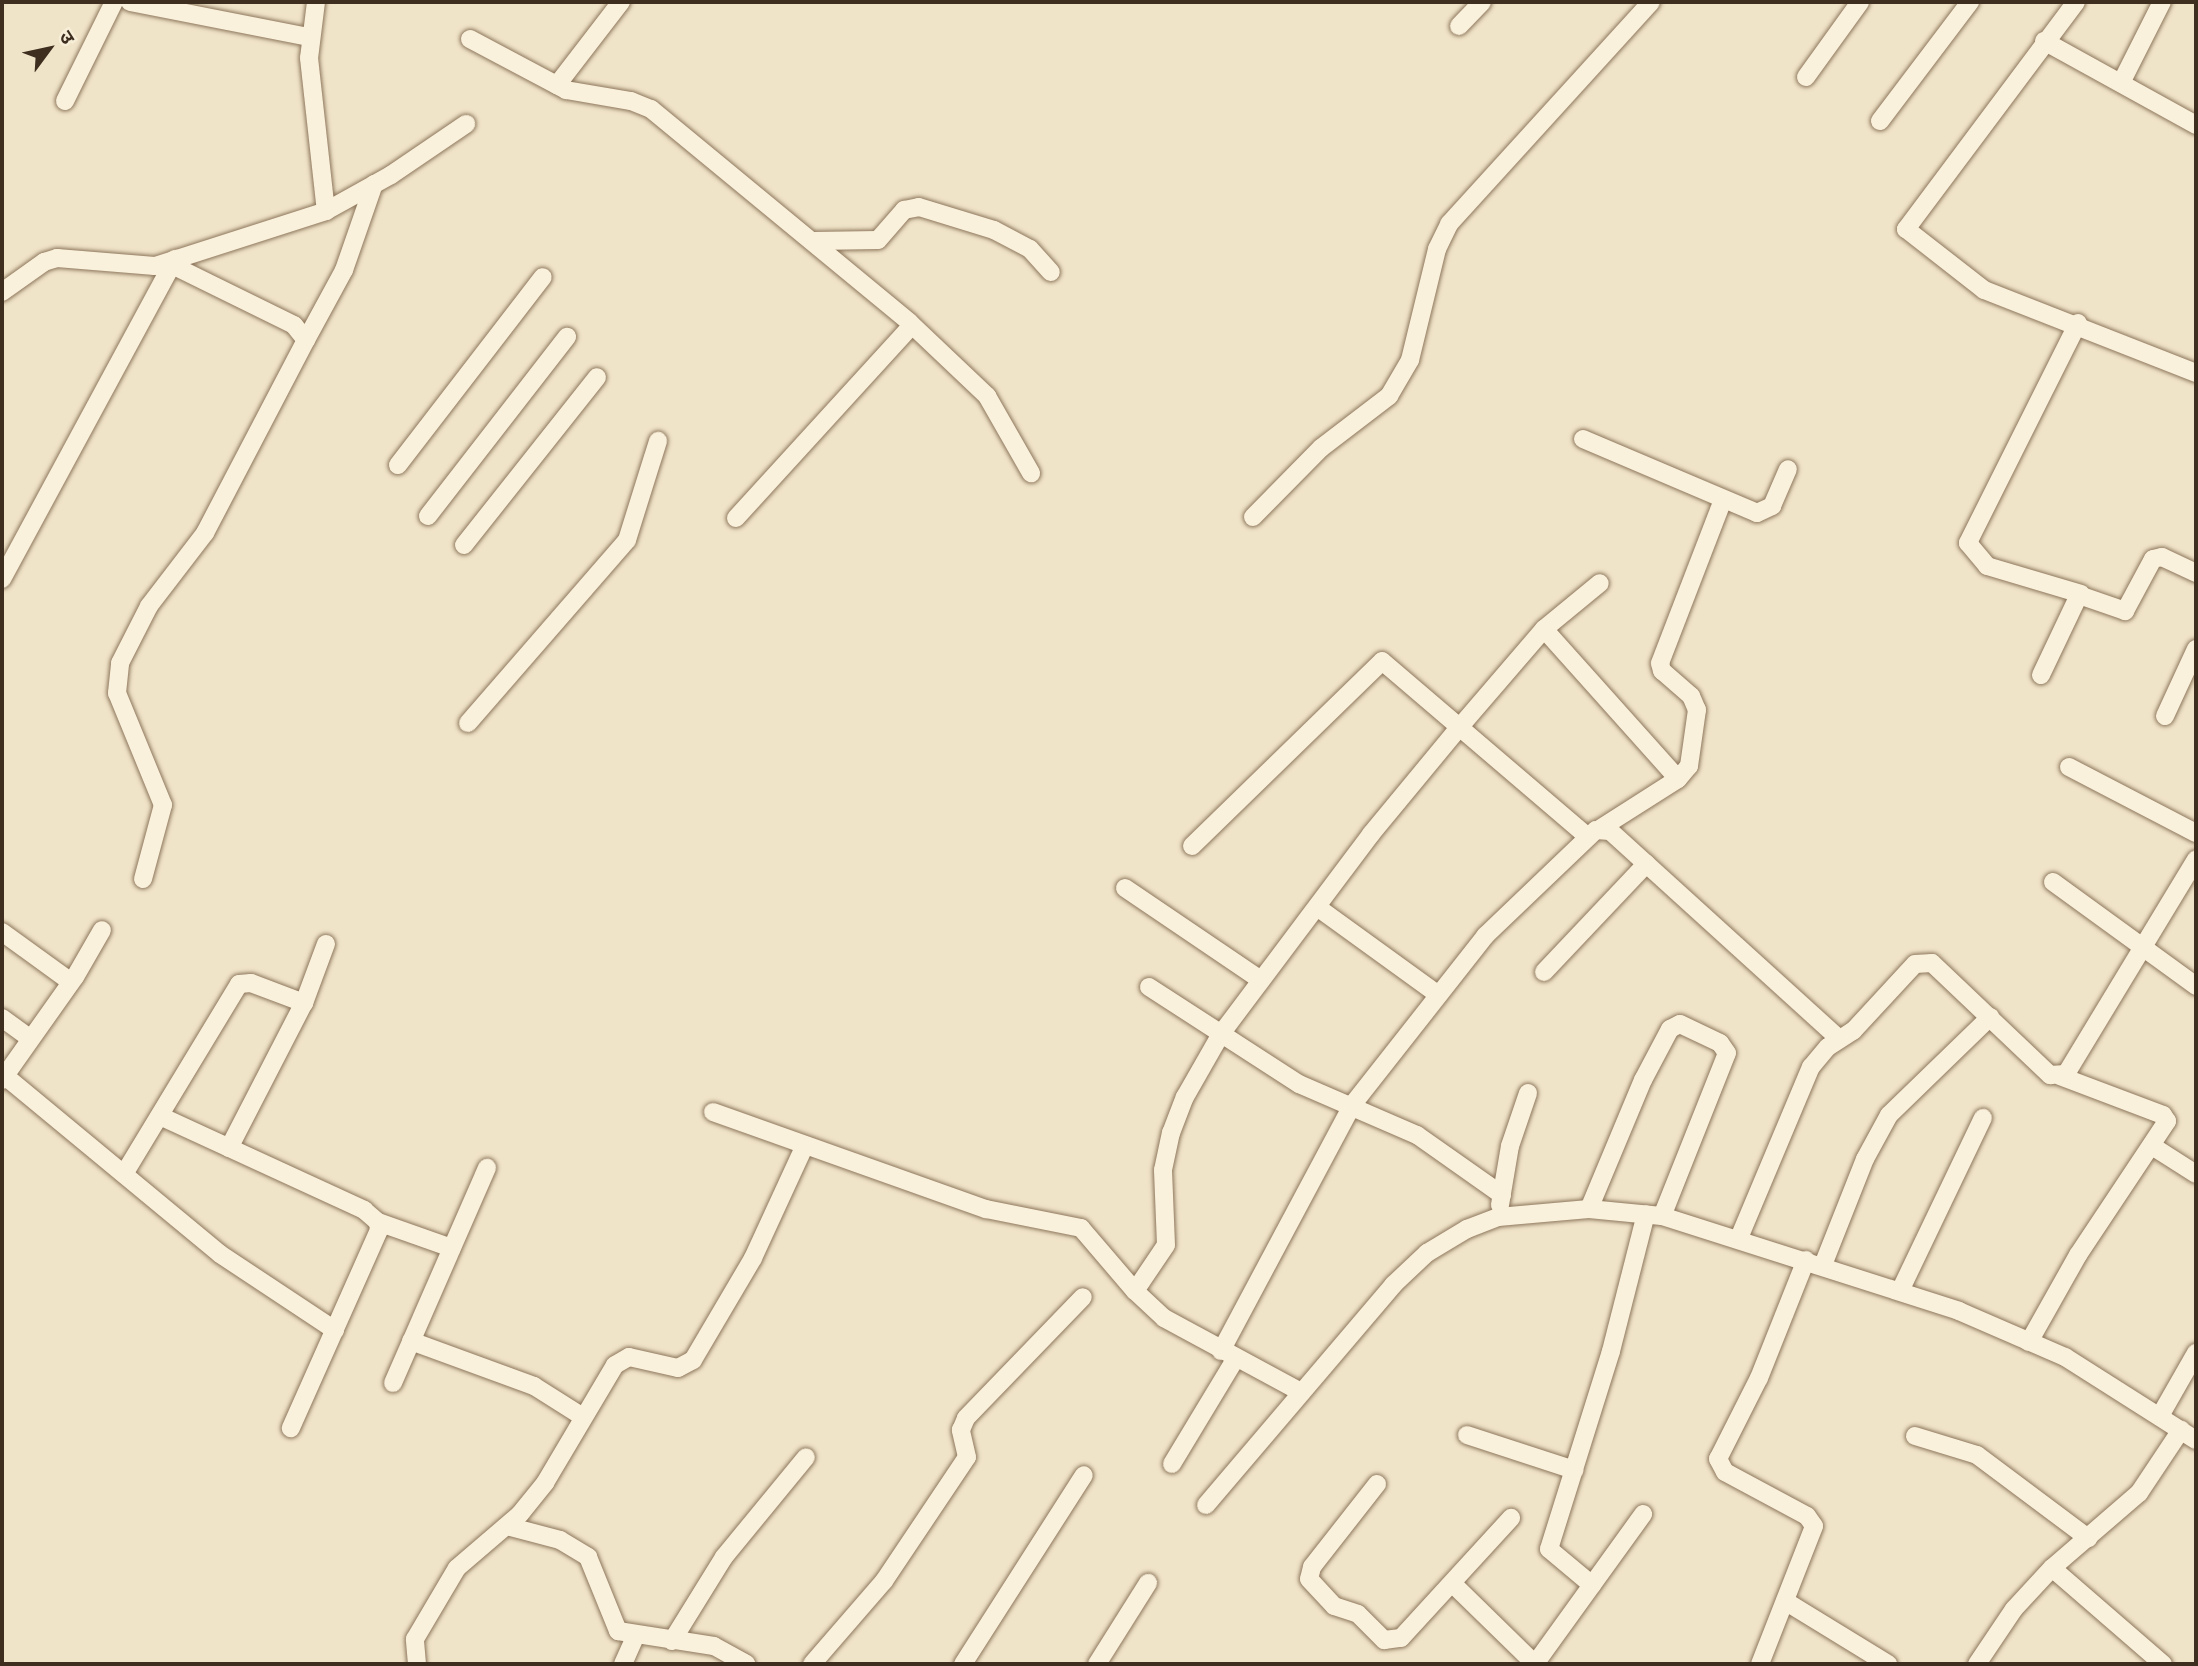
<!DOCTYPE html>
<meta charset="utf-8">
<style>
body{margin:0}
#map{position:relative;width:2198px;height:1666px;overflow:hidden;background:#f0e4c8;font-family:"Times New Roman","Noto Sans Devanagari",serif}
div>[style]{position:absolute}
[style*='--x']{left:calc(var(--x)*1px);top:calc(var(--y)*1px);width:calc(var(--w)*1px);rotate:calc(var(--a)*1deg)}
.roads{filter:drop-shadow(0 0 2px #8d765c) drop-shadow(0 0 2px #8d765c)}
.street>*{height:18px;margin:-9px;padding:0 9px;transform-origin:9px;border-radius:9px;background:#faf1dc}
span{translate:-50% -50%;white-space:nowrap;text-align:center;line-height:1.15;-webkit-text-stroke:7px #f7eed8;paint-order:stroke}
.frame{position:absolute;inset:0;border:4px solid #3d2e20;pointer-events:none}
.north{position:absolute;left:14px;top:14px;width:70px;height:70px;-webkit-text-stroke:5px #f7eed8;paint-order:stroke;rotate:57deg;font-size:19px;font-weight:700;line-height:28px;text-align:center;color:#3d2e20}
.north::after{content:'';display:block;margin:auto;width:24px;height:32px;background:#3d2e20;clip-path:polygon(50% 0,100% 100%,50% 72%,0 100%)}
</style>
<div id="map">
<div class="roads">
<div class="street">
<div style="--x:130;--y:2;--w:182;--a:11.1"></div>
<div style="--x:316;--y:2;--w:56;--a:97.1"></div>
<div style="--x:309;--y:58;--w:154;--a:83.7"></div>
<div style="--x:2076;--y:2;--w:284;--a:126.8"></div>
<div style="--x:1906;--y:229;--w:99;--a:38"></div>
<div style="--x:1984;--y:290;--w:228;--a:21.4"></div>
<div style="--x:1459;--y:26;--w:33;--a:-46"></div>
<div style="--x:470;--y:39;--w:109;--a:28"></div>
<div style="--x:566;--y:90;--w:66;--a:9.6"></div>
<div style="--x:631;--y:101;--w:22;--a:22"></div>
<div style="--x:651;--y:109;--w:335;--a:39.5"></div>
<div style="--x:909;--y:322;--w:108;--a:43.5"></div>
<div style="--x:987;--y:396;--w:89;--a:60.3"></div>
<div style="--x:2044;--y:41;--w:174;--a:28.9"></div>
<div style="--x:1806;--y:77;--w:92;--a:-54.2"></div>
<div style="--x:2121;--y:83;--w:91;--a:-63.2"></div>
<div style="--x:557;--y:85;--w:105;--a:-52.4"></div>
<div style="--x:65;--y:101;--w:110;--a:-63.7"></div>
<div style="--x:1880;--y:121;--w:149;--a:-52.9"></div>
<div style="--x:813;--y:241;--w:65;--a:-0.9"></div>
<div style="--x:878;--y:240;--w:40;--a:-49"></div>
<div style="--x:904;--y:210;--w:15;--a:-11"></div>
<div style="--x:919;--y:207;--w:78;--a:17"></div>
<div style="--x:994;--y:230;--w:41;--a:27.8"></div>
<div style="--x:1030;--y:249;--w:31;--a:48"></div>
<div style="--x:2;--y:292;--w:52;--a:-35.5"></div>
<div style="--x:44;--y:262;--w:14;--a:-17"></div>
<div style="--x:57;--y:258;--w:98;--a:4.7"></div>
<div style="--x:155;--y:266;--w:180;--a:-17.8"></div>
<div style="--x:326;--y:211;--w:74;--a:-29"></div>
<div style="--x:391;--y:175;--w:91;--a:-34.2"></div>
<div style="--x:2078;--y:323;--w:246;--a:116.6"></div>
<div style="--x:1968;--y:543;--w:30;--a:50"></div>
<div style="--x:1987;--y:566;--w:98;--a:16.6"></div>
<div style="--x:306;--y:340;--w:80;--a:-61.5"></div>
<div style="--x:344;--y:270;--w:91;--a:-70.8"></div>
<div style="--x:1583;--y:439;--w:189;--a:23"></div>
<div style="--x:1757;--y:513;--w:17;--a:-25"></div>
<div style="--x:1772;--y:506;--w:40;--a:-66.6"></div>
<div style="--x:398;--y:465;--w:237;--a:-52.4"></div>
<div style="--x:428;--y:516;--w:227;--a:-52.2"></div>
<div style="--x:1253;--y:517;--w:97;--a:-45.4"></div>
<div style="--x:1321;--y:448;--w:86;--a:-37.4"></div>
<div style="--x:1389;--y:396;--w:42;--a:-59.7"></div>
<div style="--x:1410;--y:360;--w:114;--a:-76.3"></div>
<div style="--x:1437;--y:249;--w:28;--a:-64"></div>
<div style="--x:1449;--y:224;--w:300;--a:-47.7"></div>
<div style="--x:736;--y:518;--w:261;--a:-47.6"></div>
<div style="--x:464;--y:545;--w:214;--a:-51.6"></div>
<div style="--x:2;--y:579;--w:364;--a:-61.6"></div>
<div style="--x:1544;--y:629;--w:201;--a:48.2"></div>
<div style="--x:2041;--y:675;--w:89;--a:-64.6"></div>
<div style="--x:2079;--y:595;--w:49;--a:19.2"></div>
<div style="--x:2125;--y:611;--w:59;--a:-61.7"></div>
<div style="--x:2153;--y:559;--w:9;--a:-13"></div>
<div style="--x:2162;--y:557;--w:38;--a:25"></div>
<div style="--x:2165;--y:716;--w:74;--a:-65.2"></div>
<div style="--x:468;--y:723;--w:242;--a:-49"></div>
<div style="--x:627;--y:540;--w:104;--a:-72.6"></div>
<div style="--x:2069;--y:767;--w:143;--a:27.5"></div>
<div style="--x:1601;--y:828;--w:91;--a:-32.5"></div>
<div style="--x:1678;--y:779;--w:17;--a:-50"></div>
<div style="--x:1689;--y:766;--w:57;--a:-81.9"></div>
<div style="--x:1697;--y:710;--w:15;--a:-113"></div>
<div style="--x:1691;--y:696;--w:38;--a:-139"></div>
<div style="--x:1662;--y:671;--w:8;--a:-104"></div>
<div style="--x:1660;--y:663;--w:175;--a:-68.9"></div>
<div style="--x:1192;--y:846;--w:265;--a:-44.2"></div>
<div style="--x:1382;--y:661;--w:271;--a:40.5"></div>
<div style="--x:143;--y:879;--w:77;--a:-74.9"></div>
<div style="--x:163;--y:805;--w:121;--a:-112.3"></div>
<div style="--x:117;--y:693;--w:30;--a:-84"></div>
<div style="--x:120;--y:663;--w:64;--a:-63"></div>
<div style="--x:149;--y:606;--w:92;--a:-52.5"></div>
<div style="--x:205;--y:533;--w:218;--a:-62.4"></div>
<div style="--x:306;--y:340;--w:19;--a:-129"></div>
<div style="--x:294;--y:325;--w:136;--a:-153.8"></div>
<div style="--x:2053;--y:882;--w:177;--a:36"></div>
<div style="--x:1125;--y:888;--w:164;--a:34.1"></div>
<div style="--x:1317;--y:907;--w:148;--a:35.9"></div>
<div style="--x:2;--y:932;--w:85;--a:35.9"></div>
<div style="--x:1544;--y:972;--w:149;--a:-46.6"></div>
<div style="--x:1149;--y:987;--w:179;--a:32.9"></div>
<div style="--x:1299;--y:1084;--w:129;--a:23.4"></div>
<div style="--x:1417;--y:1135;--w:104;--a:35.2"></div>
<div style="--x:2;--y:1018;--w:34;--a:36"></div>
<div style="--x:5;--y:1076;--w:279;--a:39.6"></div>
<div style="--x:220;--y:1254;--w:138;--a:33.5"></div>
<div style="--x:2;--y:1080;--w:126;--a:-54.7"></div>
<div style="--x:75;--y:977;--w:54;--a:-60.1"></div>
<div style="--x:713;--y:1112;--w:290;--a:19.6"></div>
<div style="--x:986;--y:1209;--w:97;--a:11.3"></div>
<div style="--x:1081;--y:1228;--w:83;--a:49.4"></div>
<div style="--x:1135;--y:1291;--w:40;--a:43"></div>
<div style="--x:1164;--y:1318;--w:156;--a:28.4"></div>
<div style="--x:160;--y:1116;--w:225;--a:24.7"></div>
<div style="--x:364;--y:1210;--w:18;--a:41"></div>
<div style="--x:378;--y:1222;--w:8;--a:83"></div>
<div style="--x:379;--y:1230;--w:217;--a:114"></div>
<div style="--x:2152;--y:1146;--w:52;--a:32.5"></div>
<div style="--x:229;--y:1148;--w:163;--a:-62.7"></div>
<div style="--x:304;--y:1003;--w:63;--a:-69.6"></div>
<div style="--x:124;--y:1174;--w:222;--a:-58.8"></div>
<div style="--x:239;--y:984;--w:12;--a:-5"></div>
<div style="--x:251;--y:983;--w:57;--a:20.7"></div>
<div style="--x:1500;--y:1205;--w:60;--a:-80.4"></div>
<div style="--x:1510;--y:1146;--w:56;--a:-71.2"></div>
<div style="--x:1589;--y:1209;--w:140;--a:-67.3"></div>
<div style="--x:1643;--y:1080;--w:58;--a:-62.1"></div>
<div style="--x:1670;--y:1029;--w:11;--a:-27"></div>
<div style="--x:1680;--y:1024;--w:44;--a:25.4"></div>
<div style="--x:1720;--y:1043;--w:12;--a:55"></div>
<div style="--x:1727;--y:1053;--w:175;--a:111.7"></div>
<div style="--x:378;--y:1222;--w:78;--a:19.4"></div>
<div style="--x:1739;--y:1238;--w:186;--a:-67.2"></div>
<div style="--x:1811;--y:1067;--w:26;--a:-50"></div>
<div style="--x:1828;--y:1047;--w:30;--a:-33"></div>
<div style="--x:1853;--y:1031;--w:91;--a:-47.2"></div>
<div style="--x:1915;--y:964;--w:17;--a:-3"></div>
<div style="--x:1932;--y:963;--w:163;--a:43.5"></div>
<div style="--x:2050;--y:1075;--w:16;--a:-4"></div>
<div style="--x:2066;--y:1074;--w:251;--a:-58.8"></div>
<div style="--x:1823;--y:1265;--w:114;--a:-68.4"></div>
<div style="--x:1865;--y:1159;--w:50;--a:-61.4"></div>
<div style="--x:1889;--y:1115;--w:141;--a:-44.1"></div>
<div style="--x:1135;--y:1291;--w:55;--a:-56"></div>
<div style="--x:1166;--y:1245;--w:75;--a:-92.3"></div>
<div style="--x:1163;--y:1170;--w:38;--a:-78"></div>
<div style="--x:1171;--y:1133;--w:39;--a:-69"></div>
<div style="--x:1185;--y:1097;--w:73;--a:-60.3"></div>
<div style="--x:1221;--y:1034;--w:250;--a:-53.1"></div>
<div style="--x:1371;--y:834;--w:136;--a:-50.4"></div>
<div style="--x:1458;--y:729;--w:132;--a:-49.3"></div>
<div style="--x:1544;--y:629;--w:72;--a:-39.4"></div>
<div style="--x:1900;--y:1291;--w:192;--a:-64.4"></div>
<div style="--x:411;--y:1341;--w:131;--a:20.1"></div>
<div style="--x:534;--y:1386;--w:58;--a:32.3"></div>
<div style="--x:2029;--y:1342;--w:100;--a:-60.6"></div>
<div style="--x:2078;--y:1255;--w:161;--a:-56.4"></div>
<div style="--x:2167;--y:1121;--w:7;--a:-124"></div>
<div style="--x:2163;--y:1115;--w:110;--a:-159.3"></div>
<div style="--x:1221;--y:1351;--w:280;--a:-61.9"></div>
<div style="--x:1353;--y:1104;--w:214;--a:-51.8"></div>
<div style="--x:1485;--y:936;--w:153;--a:-43.7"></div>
<div style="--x:1596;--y:830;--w:14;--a:4"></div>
<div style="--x:1610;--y:831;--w:309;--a:42.2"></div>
<div style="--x:393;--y:1383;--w:235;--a:-66.4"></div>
<div style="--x:2160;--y:1416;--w:73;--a:-60.3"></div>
<div style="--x:1467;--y:1435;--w:113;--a:18.1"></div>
<div style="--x:1915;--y:1436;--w:65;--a:17"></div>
<div style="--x:1977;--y:1455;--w:139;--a:36.8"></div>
<div style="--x:1172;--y:1464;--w:124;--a:-58.9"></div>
<div style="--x:1377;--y:1484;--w:105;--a:128.1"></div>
<div style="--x:1312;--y:1567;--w:12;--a:104"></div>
<div style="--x:1309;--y:1579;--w:37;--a:47"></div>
<div style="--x:1334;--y:1606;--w:25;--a:18"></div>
<div style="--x:1358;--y:1614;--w:37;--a:45"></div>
<div style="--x:1384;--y:1640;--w:17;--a:-7"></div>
<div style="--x:1401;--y:1638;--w:163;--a:-47.5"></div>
<div style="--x:1206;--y:1505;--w:289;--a:-49.6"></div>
<div style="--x:1393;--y:1285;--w:47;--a:-43.3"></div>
<div style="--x:1427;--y:1253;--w:47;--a:-31"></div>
<div style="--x:1467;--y:1229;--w:33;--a:-21"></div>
<div style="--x:1498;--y:1217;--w:91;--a:-5"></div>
<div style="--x:1589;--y:1209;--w:73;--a:5.5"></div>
<div style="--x:1662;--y:1216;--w:312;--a:17.7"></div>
<div style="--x:1959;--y:1311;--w:116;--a:23.5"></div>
<div style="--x:2065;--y:1357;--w:155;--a:32.4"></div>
<div style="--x:507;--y:1526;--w:55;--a:14.8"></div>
<div style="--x:560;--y:1540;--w:33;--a:31"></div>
<div style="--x:588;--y:1557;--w:80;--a:67.9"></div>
<div style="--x:618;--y:1631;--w:97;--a:8.9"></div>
<div style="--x:714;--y:1646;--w:37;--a:29"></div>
<div style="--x:2052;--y:1568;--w:147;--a:40.9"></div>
<div style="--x:1453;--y:1584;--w:115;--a:44.3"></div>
<div style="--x:1592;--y:1585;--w:56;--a:-140.1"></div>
<div style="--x:1549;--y:1549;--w:207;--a:-72.6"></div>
<div style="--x:1611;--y:1351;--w:141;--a:-75.7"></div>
<div style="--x:1785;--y:1601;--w:121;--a:31.5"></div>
<div style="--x:672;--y:1641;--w:99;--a:-58.2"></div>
<div style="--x:724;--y:1557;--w:129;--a:-50.6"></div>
<div style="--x:417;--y:1664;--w:25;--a:-95"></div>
<div style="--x:415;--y:1639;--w:82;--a:-59.4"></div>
<div style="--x:457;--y:1568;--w:83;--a:-40.6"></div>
<div style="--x:520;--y:1514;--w:40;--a:-51"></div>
<div style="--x:545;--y:1483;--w:137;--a:-59.3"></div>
<div style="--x:615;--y:1365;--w:16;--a:-30"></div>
<div style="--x:629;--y:1357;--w:50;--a:12.7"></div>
<div style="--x:678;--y:1368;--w:17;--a:-28"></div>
<div style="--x:693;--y:1360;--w:118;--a:-59.5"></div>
<div style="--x:753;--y:1258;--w:124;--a:-65.3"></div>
<div style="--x:623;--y:1664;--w:30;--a:-66"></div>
<div style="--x:812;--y:1664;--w:110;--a:-49.1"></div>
<div style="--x:884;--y:1581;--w:149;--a:-56.2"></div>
<div style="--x:967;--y:1457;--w:28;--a:-103"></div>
<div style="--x:961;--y:1430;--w:13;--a:-67"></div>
<div style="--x:966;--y:1418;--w:168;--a:-46"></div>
<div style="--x:963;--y:1664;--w:224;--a:-57.4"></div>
<div style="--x:1097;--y:1664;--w:96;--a:-57.8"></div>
<div style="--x:1535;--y:1664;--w:185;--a:-54.2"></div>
<div style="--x:1760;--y:1664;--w:148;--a:-68.6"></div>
<div style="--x:1814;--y:1526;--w:12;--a:-125"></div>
<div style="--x:1807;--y:1516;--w:93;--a:-151.8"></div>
<div style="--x:1725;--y:1472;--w:15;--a:-118"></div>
<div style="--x:1718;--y:1459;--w:91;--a:-63.2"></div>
<div style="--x:1759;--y:1378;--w:127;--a:-68.3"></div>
<div style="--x:1977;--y:1664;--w:66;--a:-56.1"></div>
<div style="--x:2014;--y:1609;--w:56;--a:-47.2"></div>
<div style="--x:2052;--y:1568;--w:115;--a:-40.8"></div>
<div style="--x:2139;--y:1493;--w:76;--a:-56.3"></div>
</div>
</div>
<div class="frame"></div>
<div class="north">उ</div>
</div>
